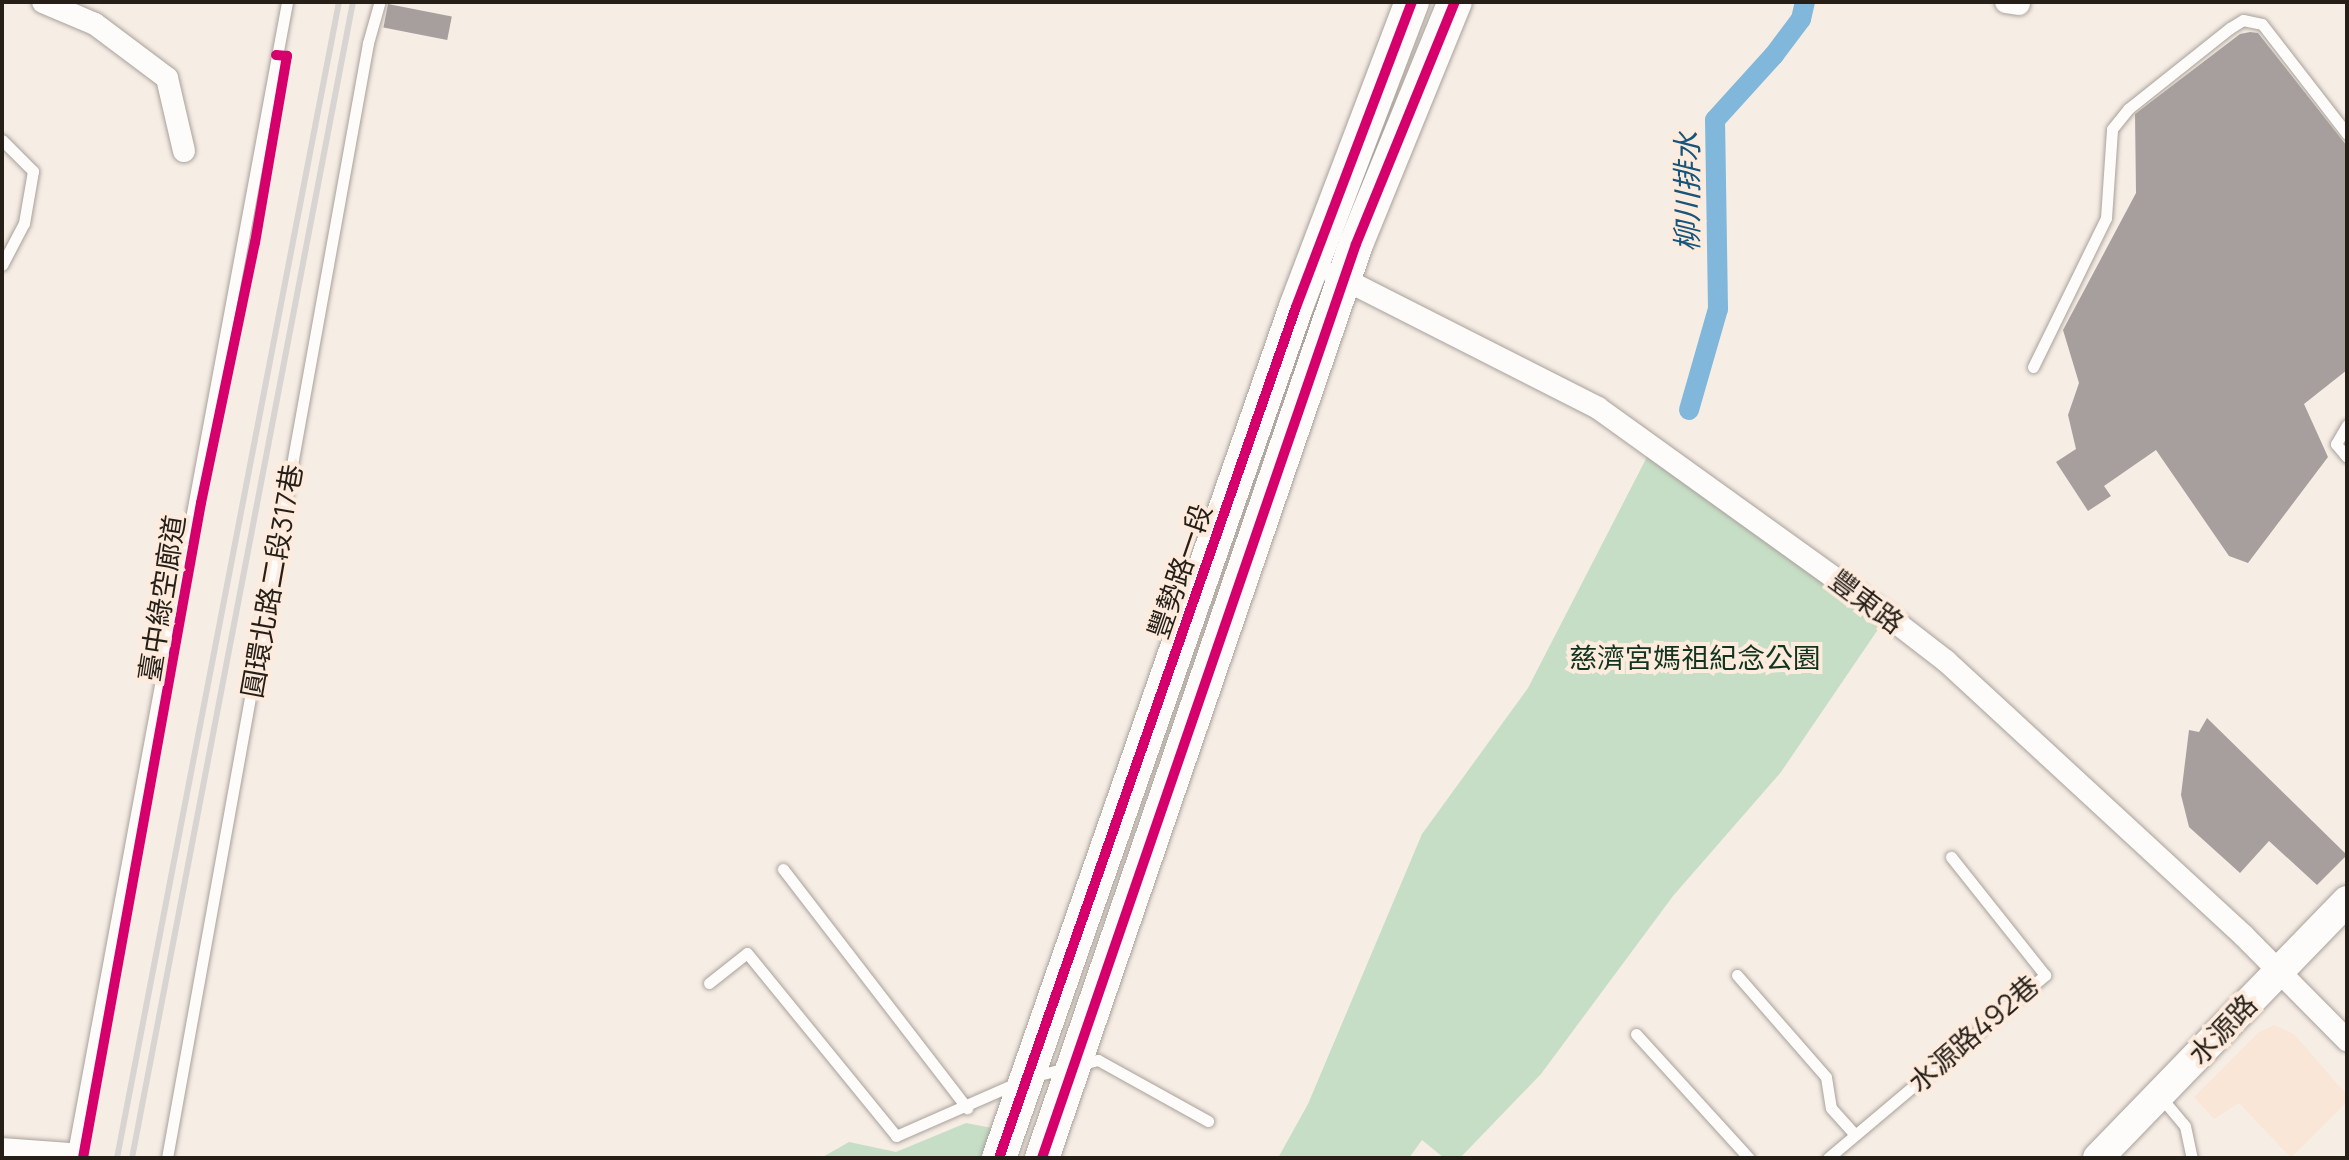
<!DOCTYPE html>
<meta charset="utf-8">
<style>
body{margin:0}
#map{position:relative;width:2349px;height:1160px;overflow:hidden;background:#f6ede5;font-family:Manrope,"Noto Sans TC",sans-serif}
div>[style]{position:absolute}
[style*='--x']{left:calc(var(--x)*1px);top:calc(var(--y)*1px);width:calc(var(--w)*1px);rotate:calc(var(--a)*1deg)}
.built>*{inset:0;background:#f9e6d6}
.green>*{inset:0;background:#c6dec6}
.canal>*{height:20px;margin:-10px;padding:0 10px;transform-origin:10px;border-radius:10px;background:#80b7db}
.building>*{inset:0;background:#a69f9e;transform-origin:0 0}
.roads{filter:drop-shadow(0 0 2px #a8a19a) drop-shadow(0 0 2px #a8a19a)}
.lane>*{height:11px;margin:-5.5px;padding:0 5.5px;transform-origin:5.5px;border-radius:5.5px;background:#fefcfb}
.street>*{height:22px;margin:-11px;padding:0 11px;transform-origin:11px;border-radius:11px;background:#fefcfb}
.secondary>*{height:30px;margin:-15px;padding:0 15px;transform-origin:15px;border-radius:15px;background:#fefcfb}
.primary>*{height:34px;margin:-17px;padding:0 17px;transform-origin:17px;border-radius:17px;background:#fefcfb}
.rail>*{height:6px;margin:-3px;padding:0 3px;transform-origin:3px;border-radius:3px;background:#d7d4d2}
.cycleway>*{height:10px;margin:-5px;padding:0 5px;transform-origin:5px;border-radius:5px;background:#d6006c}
span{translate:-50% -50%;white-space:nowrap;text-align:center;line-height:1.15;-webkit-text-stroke:8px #fdecde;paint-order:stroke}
.street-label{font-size:28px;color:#261f18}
.park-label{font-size:28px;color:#11341e}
.water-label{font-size:30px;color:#17557a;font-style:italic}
.frame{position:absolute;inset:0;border:4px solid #261f18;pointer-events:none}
</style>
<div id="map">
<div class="built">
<div style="clip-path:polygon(2274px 1025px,2294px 1034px,2347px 1095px,2347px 1102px,2291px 1158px,2239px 1103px,2214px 1119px,2194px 1097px,2259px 1032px)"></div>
</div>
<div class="green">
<div style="clip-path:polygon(1649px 453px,1881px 625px,1781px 772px,1673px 896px,1541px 1074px,1460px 1158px,1444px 1158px,1422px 1140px,1409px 1158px,1278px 1158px,1308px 1104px,1422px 834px,1528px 688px)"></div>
<div style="clip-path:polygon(966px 1123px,997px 1129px,988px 1158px,821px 1158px,849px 1142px,896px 1152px)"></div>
</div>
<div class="canal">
<div style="--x:1689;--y:410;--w:105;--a:-74"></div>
<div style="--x:1718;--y:309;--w:189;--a:-90.9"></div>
<div style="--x:1715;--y:120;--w:88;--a:-47.8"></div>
<div style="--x:1774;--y:55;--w:45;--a:-53.1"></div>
<div style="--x:1801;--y:19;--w:17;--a:-77"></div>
</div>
<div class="building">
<div style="left:388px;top:4px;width:65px;height:24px;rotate:11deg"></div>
<div style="clip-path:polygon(2250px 32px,2258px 33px,2347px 146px,2347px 370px,2304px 404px,2328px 457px,2248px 563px,2229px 556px,2156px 450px,2104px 486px,2111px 496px,2088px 511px,2056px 462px,2076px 449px,2068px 415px,2079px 383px,2063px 330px,2136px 193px,2135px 114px,2240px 34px)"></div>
<div style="clip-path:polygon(2207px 718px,2347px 855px,2317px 885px,2269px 841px,2240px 873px,2189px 827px,2181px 795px,2189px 730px,2199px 732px)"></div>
</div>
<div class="roads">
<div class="lane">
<div style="--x:2;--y:140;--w:44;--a:45"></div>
<div style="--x:33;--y:171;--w:53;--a:99.8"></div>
<div style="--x:24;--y:223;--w:47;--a:117.6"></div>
<div style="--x:2033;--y:367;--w:166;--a:-63.9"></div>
<div style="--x:2106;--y:218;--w:89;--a:-86.1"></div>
<div style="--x:2112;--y:129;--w:26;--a:-51"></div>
<div style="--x:2128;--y:109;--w:130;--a:-38.5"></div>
<div style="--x:2230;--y:28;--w:15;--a:-32"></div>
<div style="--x:2243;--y:20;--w:19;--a:12"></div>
<div style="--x:2262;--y:24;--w:139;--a:52.3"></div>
<div style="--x:2347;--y:425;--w:22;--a:120"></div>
<div style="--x:2336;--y:444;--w:17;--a:50"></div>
<div style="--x:783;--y:869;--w:302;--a:52.4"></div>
<div style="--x:1737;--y:975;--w:135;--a:48.9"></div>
<div style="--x:1826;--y:1077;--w:31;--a:81"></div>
<div style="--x:1831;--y:1108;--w:36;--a:48"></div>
<div style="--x:709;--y:983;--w:48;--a:-38.3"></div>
<div style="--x:747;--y:953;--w:236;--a:50.8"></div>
<div style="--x:896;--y:1136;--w:134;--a:-23.7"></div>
<div style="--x:1636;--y:1034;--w:168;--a:47.7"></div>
<div style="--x:1035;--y:1076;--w:65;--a:-14.3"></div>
<div style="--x:1098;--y:1060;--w:126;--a:29"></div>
<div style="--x:2159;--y:1095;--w:40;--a:50"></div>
<div style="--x:2185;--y:1126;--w:33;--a:78"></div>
<div style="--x:72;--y:1158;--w:1176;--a:-79.46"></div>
<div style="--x:167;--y:1158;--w:1133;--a:-79.78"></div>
<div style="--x:368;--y:43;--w:41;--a:-74.2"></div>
<div style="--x:1828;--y:1158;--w:284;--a:-40.1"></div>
<div style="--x:2045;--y:975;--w:151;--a:-128.5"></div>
</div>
<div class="street">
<div style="--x:43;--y:2;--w:56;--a:22.9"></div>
<div style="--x:95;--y:24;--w:90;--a:36.9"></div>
<div style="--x:167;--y:78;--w:75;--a:76.9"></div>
<div style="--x:2006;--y:2;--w:13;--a:9"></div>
<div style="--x:1334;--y:274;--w:296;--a:26.9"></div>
<div style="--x:1598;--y:408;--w:358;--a:35.7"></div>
<div style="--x:1889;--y:617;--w:72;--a:37.7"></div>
<div style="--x:1946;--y:661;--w:404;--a:42.7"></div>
<div style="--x:2243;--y:935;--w:148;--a:45.3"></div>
</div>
<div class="secondary">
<div style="--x:2;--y:1153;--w:66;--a:4.3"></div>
<div style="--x:2098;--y:1158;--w:358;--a:-45.9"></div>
</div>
<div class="primary">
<div style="--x:999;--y:1158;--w:901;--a:-70.76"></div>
<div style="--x:1296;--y:307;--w:326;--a:-69.2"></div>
<div style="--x:1042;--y:1158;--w:966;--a:-71.04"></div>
<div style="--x:1356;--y:244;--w:261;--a:-67.8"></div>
</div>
</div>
<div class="rail">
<div style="--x:117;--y:1158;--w:1177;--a:-79.13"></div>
<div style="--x:132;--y:1158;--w:1177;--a:-79.18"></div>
</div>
<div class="cycleway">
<div style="--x:83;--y:1158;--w:666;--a:-79.79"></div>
<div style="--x:201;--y:503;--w:266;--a:-78.3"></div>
<div style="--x:255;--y:243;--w:190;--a:-80.3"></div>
<div style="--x:287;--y:56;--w:11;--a:-175"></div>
<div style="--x:999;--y:1158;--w:901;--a:-70.76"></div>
<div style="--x:1296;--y:307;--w:326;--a:-69.2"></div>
<div style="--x:1042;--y:1158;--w:966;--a:-71.04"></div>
<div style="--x:1356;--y:244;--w:261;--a:-67.8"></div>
</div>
<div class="street-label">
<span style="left:1179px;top:571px;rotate:-71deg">豐勢路一段</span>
<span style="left:271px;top:581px;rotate:-80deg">圓環北路二段317巷</span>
<span style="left:161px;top:598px;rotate:-81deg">臺中綠空廊道</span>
<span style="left:1867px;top:601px;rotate:37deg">豐東路</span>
<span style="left:2222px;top:1029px;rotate:-46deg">水源路</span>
<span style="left:1973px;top:1033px;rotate:-41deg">水源路492巷</span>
</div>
<div class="park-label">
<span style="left:1695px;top:657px">慈濟宮媽祖紀念公園</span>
</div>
<div class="water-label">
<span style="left:1687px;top:192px;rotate:-90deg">柳川排水</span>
</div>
<div class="frame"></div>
</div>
